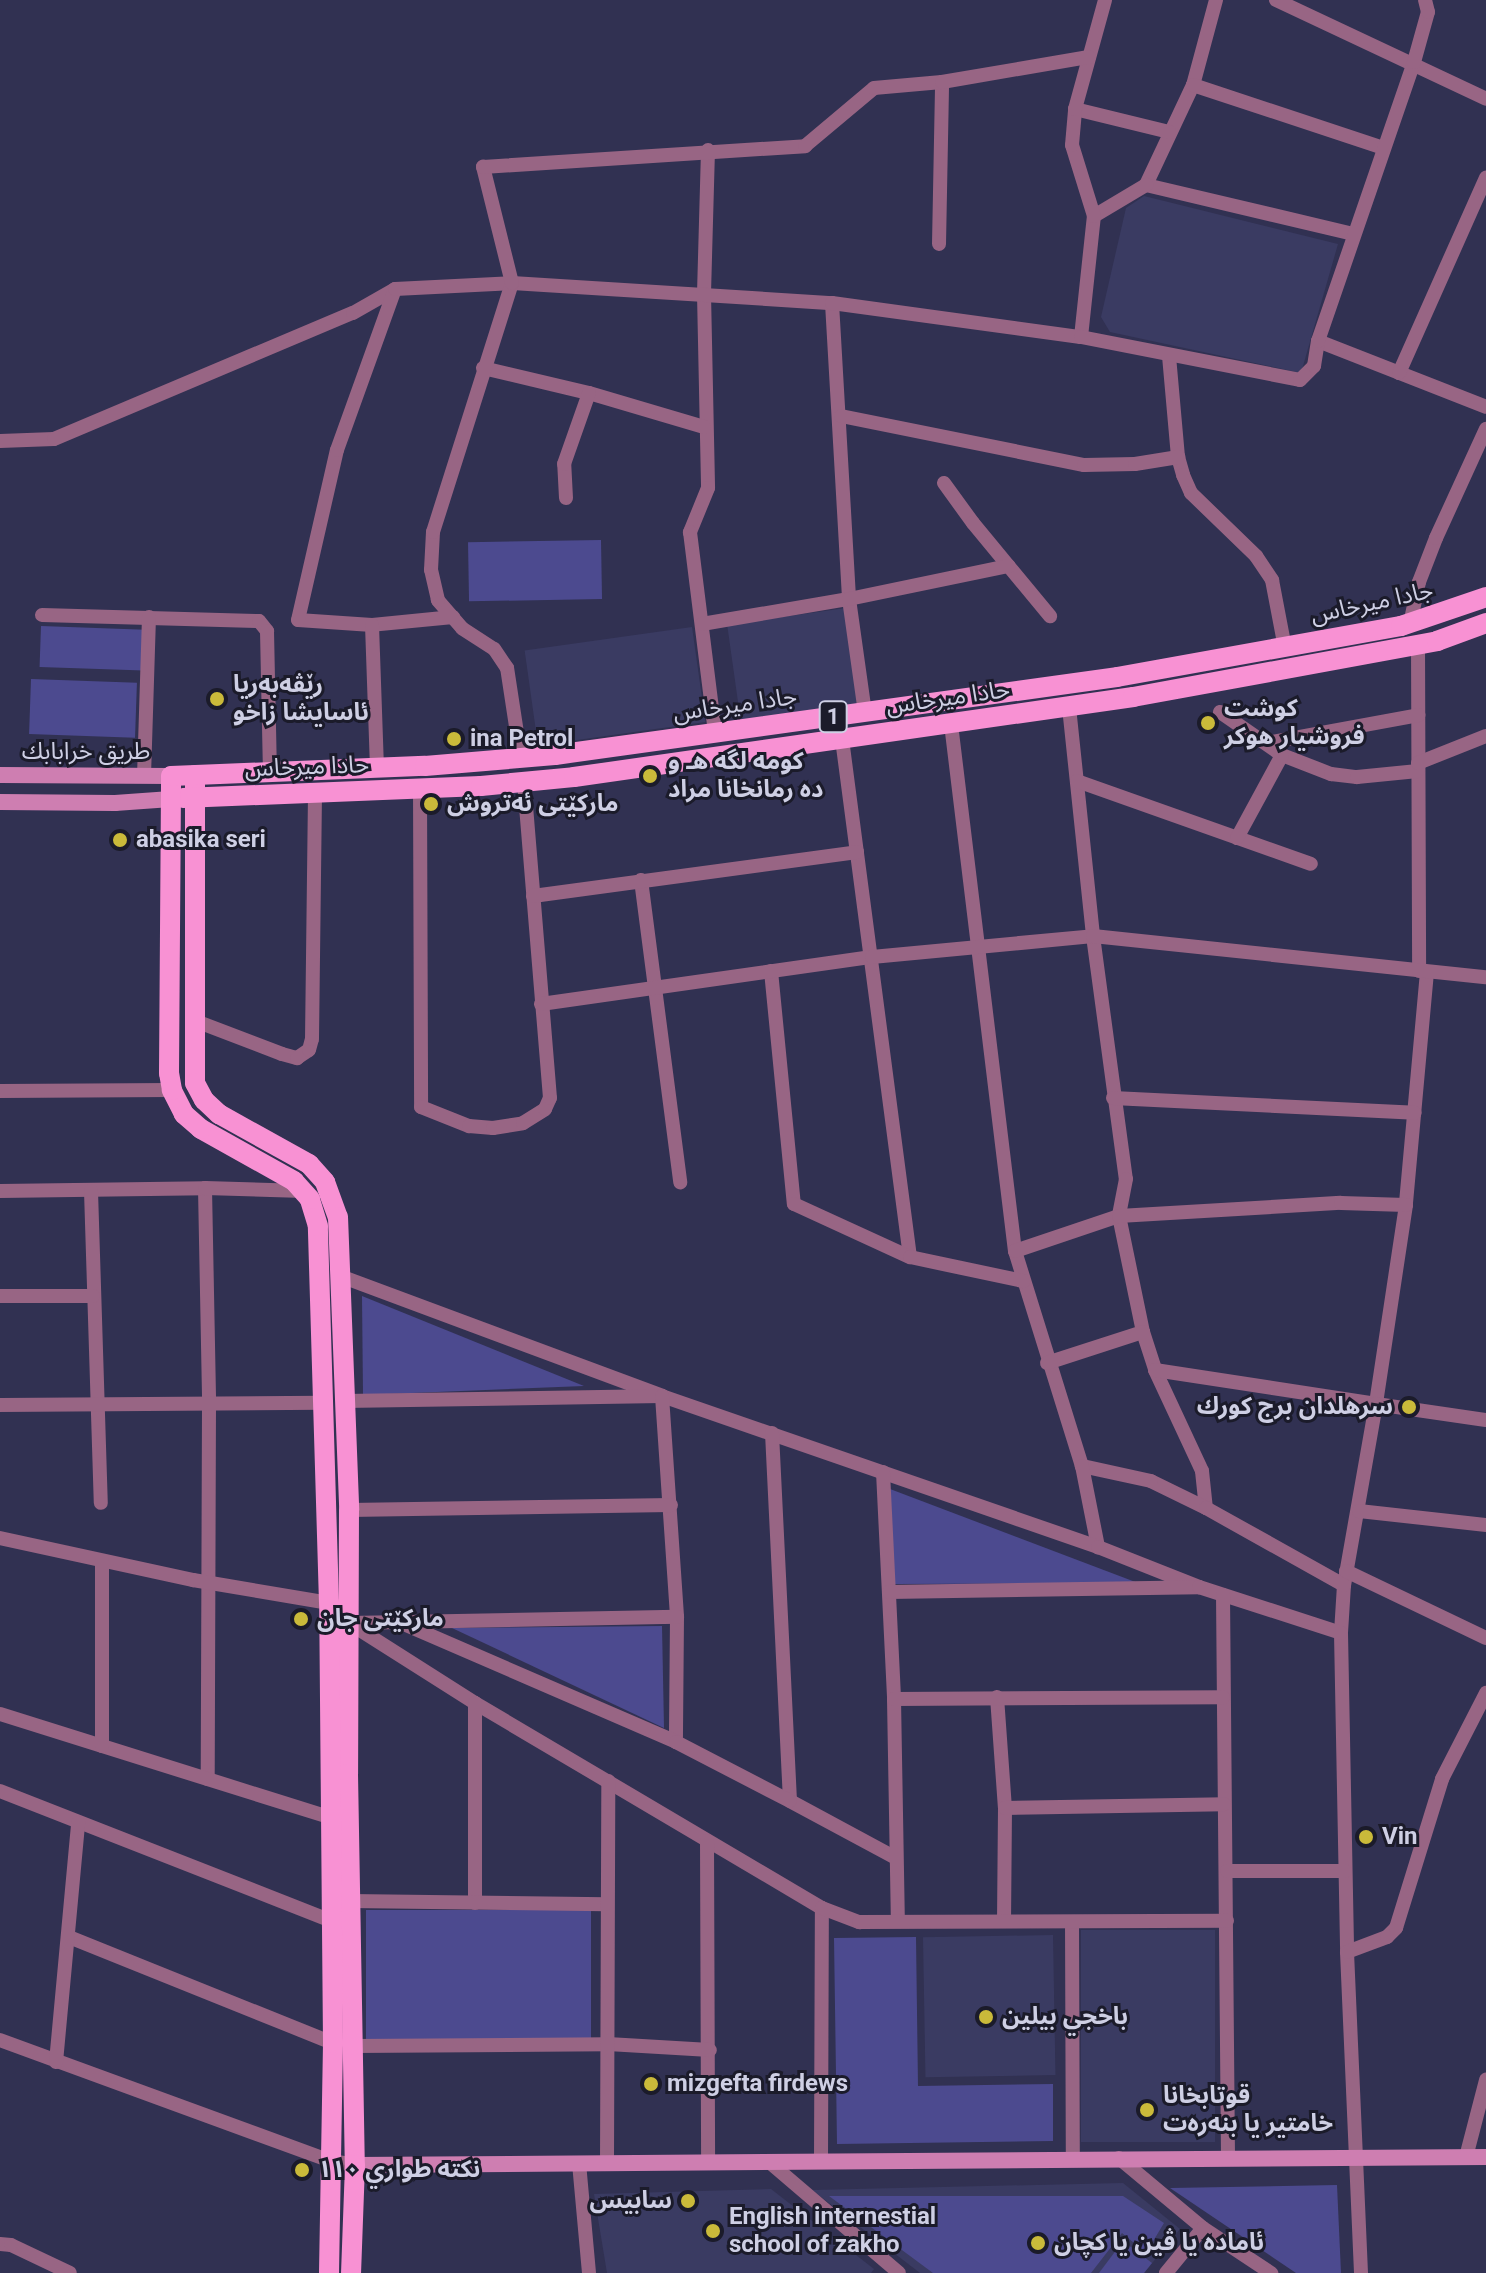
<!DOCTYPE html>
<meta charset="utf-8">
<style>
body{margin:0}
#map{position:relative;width:1486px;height:2273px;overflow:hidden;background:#313152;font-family:Roboto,"Noto Sans Arabic",sans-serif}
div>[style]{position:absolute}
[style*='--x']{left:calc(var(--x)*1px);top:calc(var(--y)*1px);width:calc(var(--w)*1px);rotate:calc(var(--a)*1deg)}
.built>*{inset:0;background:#3a3b62;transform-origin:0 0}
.green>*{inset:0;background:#4c4a8f;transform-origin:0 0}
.minor>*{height:14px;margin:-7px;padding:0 7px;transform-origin:7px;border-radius:7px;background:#986584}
.secondary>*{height:16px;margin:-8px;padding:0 8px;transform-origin:8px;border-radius:8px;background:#ce7eb1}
.primary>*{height:20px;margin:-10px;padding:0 10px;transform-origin:10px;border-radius:10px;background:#f891d3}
.dots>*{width:22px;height:22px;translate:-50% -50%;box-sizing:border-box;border:4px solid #1b1b2a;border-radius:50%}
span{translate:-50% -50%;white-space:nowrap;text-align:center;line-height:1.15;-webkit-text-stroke:6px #1b1b2a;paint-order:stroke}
.shield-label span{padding:2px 6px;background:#1b1b2a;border:2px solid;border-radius:6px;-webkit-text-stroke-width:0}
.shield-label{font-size:22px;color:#cecfe4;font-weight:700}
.street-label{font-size:24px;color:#cecfe4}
.poi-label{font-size:24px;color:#cecfe4;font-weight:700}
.left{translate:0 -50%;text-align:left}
.right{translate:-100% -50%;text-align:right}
</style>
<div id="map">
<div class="built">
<div style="clip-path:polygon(1144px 196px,1338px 244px,1301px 373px,1110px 332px,1101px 317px,1126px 208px)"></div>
<div style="left:846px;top:608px;width:96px;height:120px;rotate:82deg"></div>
<div style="left:692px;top:627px;width:96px;height:169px;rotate:82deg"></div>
<div style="left:1215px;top:1930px;width:212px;height:134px;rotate:90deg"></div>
<div style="left:1053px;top:1935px;width:140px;height:130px;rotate:89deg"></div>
<div style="clip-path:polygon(1123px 2183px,1180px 2229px,1144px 2273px,920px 2273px,812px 2190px)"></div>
<div style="clip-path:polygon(771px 2189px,874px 2269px,871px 2273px,607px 2273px,594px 2194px)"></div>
</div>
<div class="green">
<div style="left:601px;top:540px;width:59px;height:133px;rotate:89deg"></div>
<div style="left:41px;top:626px;width:104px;height:41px;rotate:2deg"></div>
<div style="left:31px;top:679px;width:106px;height:55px;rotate:2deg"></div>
<div style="clip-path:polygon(362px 1296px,584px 1386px,363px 1395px)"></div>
<div style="clip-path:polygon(890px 1489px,1138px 1583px,894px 1584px)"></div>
<div style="clip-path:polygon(662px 1626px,664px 1728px,452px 1628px)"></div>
<div style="left:366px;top:1910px;width:225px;height:129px"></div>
<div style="clip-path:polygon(916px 1937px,918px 2086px,1053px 2084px,1053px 2141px,837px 2144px,834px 1938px)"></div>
<div style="clip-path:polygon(1337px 2185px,1341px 2273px,1296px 2273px,1170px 2188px)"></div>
<div style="clip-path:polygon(829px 2196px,1123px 2196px,1164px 2223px,1146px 2253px,1122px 2233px,1091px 2273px,933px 2273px)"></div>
<div style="clip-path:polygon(1123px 2241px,1152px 2263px,1144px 2273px,1099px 2273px)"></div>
</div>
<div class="minor">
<div style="--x:1216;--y:0;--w:88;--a:105.1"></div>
<div style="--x:1193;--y:85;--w:110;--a:115.2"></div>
<div style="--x:1146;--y:185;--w:213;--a:13.3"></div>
<div style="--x:1276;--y:0;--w:232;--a:25.2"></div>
<div style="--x:1193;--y:85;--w:201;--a:18.3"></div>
<div style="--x:1075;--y:109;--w:97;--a:13.7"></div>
<div style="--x:708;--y:150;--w:144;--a:91.6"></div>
<div style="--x:704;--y:294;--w:194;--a:88.8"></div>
<div style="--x:708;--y:488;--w:48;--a:112.2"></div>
<div style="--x:690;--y:532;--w:203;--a:82.9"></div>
<div style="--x:1094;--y:216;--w:61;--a:-30.8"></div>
<div style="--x:939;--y:244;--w:162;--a:-88.9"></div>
<div style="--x:832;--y:303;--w:296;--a:86.7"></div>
<div style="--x:849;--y:599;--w:115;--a:82"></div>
<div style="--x:1081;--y:337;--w:122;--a:-83.9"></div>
<div style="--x:1094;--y:216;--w:74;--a:-107.2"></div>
<div style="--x:1072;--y:145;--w:36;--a:-85"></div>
<div style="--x:1075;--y:109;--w:113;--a:-74.6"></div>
<div style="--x:1318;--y:341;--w:180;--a:21.4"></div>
<div style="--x:1169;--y:356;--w:101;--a:84.9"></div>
<div style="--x:1178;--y:457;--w:19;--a:74"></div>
<div style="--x:1183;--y:475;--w:20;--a:66"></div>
<div style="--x:1191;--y:493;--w:91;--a:44.1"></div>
<div style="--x:1256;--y:556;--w:29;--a:56"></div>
<div style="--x:1272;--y:580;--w:69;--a:79.2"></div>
<div style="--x:483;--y:368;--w:109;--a:13.3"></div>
<div style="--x:589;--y:393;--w:120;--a:16.5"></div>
<div style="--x:1399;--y:373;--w:214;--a:-66"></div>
<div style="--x:841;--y:416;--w:248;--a:11.4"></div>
<div style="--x:1084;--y:465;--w:51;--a:-1.1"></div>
<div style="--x:1135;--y:464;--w:44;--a:-9.2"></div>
<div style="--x:0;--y:441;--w:54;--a:-2.1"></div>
<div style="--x:54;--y:439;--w:324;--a:-22.9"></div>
<div style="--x:353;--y:313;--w:48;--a:-29.7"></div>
<div style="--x:944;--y:483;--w:49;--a:54.1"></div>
<div style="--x:973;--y:523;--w:121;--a:50.4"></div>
<div style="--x:566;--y:498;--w:34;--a:-93"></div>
<div style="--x:564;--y:464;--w:75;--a:-70.6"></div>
<div style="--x:42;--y:615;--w:217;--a:1.6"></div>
<div style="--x:259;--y:621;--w:13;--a:51"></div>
<div style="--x:267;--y:631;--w:141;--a:88.8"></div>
<div style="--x:453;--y:617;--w:81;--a:174.4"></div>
<div style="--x:372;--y:625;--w:74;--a:-176.1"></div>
<div style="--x:298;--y:620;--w:174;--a:-77.1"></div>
<div style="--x:337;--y:450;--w:171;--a:-70.2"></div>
<div style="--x:395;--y:289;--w:117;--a:-2.9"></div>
<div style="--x:512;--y:283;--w:321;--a:3.6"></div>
<div style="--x:832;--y:303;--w:251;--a:7.8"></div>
<div style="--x:1081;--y:337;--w:223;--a:11.1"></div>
<div style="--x:1300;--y:380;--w:20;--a:-45"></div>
<div style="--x:1314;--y:366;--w:25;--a:-81"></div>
<div style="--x:1318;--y:341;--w:295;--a:-71"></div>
<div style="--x:1414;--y:62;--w:52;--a:-74.4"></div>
<div style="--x:1428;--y:12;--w:12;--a:-104"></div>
<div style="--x:702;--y:624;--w:149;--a:-9.7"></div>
<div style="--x:849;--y:599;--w:163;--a:-11.7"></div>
<div style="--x:1410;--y:624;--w:43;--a:-77.9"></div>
<div style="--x:1419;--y:582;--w:47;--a:-68.9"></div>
<div style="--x:1436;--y:538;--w:120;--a:-65.4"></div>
<div style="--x:372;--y:625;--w:143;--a:88"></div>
<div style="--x:1418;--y:644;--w:327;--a:89.8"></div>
<div style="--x:1069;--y:707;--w:230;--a:84"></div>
<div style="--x:1093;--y:936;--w:245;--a:82.3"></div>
<div style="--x:1126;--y:1179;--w:38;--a:101"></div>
<div style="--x:1119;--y:1216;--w:118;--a:78.3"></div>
<div style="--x:1143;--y:1332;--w:40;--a:72"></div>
<div style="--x:1155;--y:1370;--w:111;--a:65"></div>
<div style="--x:1202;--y:1471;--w:37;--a:84"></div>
<div style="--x:1206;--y:1508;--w:61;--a:-153.9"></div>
<div style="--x:1151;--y:1481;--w:71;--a:-167.7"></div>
<div style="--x:1220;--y:712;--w:75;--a:34.7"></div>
<div style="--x:1282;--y:755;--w:53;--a:21.2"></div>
<div style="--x:1331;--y:774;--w:26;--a:7"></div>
<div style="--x:1357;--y:777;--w:61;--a:-5.6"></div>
<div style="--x:951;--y:724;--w:531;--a:83.08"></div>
<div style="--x:1015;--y:1251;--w:225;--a:72.7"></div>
<div style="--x:1082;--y:1466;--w:83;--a:78.8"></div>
<div style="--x:842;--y:739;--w:522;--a:82.52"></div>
<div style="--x:1266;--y:743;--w:155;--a:-10.4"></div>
<div style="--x:521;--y:759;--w:92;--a:-98.7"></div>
<div style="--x:507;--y:668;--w:23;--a:-124"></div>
<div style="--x:494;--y:649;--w:38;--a:-147"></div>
<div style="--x:462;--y:628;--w:37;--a:-131"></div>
<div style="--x:438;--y:600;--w:31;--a:-103"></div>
<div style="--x:431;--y:570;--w:38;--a:-87"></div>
<div style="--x:433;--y:532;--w:261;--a:-72.4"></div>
<div style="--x:512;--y:283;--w:120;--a:-104"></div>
<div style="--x:483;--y:167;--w:323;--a:-3.7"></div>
<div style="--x:805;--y:146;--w:90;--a:-40"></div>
<div style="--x:874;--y:88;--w:68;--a:-5"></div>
<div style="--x:942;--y:82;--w:149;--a:-9.7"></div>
<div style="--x:1418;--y:763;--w:73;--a:-21.7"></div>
<div style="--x:144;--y:776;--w:159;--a:-88.2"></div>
<div style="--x:1077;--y:781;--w:248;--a:19.5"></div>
<div style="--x:420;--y:789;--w:318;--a:89.8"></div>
<div style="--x:421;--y:1107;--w:52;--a:21.6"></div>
<div style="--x:469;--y:1126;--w:24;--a:5"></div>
<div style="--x:493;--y:1128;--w:30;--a:-9"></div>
<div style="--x:523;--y:1123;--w:26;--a:-32"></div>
<div style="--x:545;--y:1109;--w:12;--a:-66"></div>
<div style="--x:550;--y:1098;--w:316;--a:-94.7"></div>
<div style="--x:1237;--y:838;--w:94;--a:-61.5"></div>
<div style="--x:641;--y:880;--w:305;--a:82.6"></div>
<div style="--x:533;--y:896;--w:327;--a:-7.7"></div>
<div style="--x:771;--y:971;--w:234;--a:84.4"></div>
<div style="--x:794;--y:1204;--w:128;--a:24.6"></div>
<div style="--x:910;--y:1257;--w:116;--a:12"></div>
<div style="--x:1427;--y:972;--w:234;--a:95.2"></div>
<div style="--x:1406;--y:1205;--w:201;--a:98.6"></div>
<div style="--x:1376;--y:1404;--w:111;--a:8.3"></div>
<div style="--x:541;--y:1004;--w:334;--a:-8.1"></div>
<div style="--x:872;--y:957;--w:222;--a:-5.4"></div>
<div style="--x:1093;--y:936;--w:395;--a:6"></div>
<div style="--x:193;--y:1020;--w:95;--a:20.9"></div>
<div style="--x:282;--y:1054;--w:16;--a:15"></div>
<div style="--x:297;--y:1058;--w:14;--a:-34"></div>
<div style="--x:309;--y:1050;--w:11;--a:-75"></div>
<div style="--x:312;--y:1039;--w:246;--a:-89.3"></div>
<div style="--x:0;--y:1091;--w:172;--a:-0.3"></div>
<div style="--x:1113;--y:1098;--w:302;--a:2.8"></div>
<div style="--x:205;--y:1188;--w:217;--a:88.9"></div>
<div style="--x:209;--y:1405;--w:374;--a:90.2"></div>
<div style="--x:0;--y:1191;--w:205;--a:-0.8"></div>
<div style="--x:205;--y:1188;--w:99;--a:1.7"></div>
<div style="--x:91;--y:1191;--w:312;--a:88.2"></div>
<div style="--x:1015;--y:1251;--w:110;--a:-18.6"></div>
<div style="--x:1119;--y:1216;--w:222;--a:-3.4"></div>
<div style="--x:1341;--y:1203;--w:65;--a:1.8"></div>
<div style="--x:340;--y:1276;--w:344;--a:20.4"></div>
<div style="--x:662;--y:1396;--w:461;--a:19.1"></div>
<div style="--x:1098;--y:1547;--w:109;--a:21.6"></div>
<div style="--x:0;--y:1296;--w:93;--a:0"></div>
<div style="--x:1047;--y:1363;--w:101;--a:-17.9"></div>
<div style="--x:1155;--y:1370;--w:224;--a:8.7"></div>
<div style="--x:1376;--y:1404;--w:184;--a:100"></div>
<div style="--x:1344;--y:1585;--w:48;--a:93.6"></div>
<div style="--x:1341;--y:1633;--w:319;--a:88.9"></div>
<div style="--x:1347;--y:1952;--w:321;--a:87.5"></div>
<div style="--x:344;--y:1401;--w:318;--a:-0.9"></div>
<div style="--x:662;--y:1396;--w:222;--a:86.1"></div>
<div style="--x:677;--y:1617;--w:125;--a:90.5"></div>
<div style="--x:0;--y:1405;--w:323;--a:-0.4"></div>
<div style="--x:772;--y:1433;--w:368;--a:87.2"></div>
<div style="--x:790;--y:1801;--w:120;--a:28.3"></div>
<div style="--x:883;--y:1472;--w:227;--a:87.2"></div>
<div style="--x:894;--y:1699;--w:222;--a:89"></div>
<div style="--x:1206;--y:1508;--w:158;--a:29.2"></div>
<div style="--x:349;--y:1510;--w:322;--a:-0.9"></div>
<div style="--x:1359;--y:1511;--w:128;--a:6.3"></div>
<div style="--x:0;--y:1538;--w:198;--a:12.3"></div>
<div style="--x:193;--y:1580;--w:138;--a:9.6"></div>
<div style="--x:1346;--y:1571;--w:155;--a:25.6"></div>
<div style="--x:889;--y:1592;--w:310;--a:-0.9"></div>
<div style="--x:1199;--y:1587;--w:149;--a:17.9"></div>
<div style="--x:1223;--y:1595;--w:562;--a:89.49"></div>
<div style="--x:397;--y:1621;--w:304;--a:23.4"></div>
<div style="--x:676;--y:1742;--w:128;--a:27.4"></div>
<div style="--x:349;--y:1623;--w:149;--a:32.4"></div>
<div style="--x:475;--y:1703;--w:403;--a:30.6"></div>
<div style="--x:350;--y:1623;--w:327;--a:-1.1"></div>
<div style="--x:997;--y:1697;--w:111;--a:85.9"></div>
<div style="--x:1005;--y:1808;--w:113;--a:90.5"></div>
<div style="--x:894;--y:1699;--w:329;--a:-0.3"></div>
<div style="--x:475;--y:1703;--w:200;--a:90"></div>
<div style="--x:0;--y:1714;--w:345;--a:17.4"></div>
<div style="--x:102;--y:1746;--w:185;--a:-90"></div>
<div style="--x:0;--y:1791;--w:356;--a:21.4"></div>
<div style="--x:1005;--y:1808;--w:219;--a:-1"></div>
<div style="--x:707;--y:1841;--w:320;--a:89.8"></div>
<div style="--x:1227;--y:1871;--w:118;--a:0"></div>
<div style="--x:350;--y:1901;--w:256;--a:0.7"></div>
<div style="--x:1072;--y:1922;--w:236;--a:89.8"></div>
<div style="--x:69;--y:1937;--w:284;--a:21.9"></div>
<div style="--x:1347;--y:1952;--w:43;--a:-20.6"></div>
<div style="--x:1387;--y:1937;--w:13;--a:-45"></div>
<div style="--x:1396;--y:1928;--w:156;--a:-72.8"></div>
<div style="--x:1442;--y:1779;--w:97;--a:-62.9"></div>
<div style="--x:0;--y:2040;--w:352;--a:20.1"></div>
<div style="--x:331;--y:2161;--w:24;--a:9"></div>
<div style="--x:353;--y:2046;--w:255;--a:-0.4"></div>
<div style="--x:608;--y:2044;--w:102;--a:3.4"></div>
<div style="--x:56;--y:2062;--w:240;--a:-84.7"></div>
<div style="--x:1466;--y:2157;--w:80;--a:-75.4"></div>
<div style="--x:1119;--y:2158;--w:109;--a:39.8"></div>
<div style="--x:1203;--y:2228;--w:82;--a:33.5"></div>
<div style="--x:768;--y:2161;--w:172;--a:40.5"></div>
<div style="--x:821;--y:2161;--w:253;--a:-89.8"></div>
<div style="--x:822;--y:1908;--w:40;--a:21"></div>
<div style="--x:859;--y:1922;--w:368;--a:-0.2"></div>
<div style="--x:607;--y:2162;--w:381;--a:-89.8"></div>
<div style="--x:579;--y:2163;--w:110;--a:84.8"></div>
<div style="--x:0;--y:2244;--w:11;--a:5"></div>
<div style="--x:11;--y:2245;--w:65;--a:25.4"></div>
<div style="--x:1166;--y:2273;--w:58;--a:-50.6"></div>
</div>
<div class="secondary">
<div style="--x:0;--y:775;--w:171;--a:0.3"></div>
<div style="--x:0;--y:802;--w:115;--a:0.5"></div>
<div style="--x:115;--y:803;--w:56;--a:-4.1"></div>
<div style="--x:355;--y:2165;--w:1131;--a:-0.41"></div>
</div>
<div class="primary">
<div style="--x:195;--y:775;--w:308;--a:90"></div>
<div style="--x:195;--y:1083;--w:19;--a:62"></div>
<div style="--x:204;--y:1100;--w:21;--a:43"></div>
<div style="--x:219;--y:1114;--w:103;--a:29.1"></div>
<div style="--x:309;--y:1164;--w:24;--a:48"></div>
<div style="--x:325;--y:1182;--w:37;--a:70"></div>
<div style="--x:338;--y:1217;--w:293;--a:87.8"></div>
<div style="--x:349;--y:1510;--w:264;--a:90.2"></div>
<div style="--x:348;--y:1774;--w:391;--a:89"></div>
<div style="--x:355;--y:2165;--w:108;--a:92.1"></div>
<div style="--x:183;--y:798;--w:298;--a:-2.3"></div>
<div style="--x:481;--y:786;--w:93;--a:-5.5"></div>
<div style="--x:574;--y:777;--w:565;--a:-8.14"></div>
<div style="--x:1133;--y:697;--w:309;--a:-10.4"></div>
<div style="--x:1437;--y:641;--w:52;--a:-20.2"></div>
<div style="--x:329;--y:2273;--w:230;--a:-89"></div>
<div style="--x:333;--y:2043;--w:440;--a:-90.5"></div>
<div style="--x:329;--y:1603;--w:377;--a:-91.7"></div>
<div style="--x:318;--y:1226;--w:28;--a:-107"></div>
<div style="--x:310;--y:1199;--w:24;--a:-132"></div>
<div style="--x:294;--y:1181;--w:107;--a:-150.8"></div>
<div style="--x:201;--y:1129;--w:23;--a:-139"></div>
<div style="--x:184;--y:1114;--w:27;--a:-117"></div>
<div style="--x:172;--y:1090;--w:17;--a:-100"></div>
<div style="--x:169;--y:1073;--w:297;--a:-89.6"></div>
<div style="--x:171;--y:776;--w:254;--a:-2.3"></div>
<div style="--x:425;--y:766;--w:130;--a:-4.8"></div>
<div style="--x:555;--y:755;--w:567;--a:-7.9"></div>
<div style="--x:1117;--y:677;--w:289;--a:-10.2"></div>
<div style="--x:1401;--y:626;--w:90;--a:-18.8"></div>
</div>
<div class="dots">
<div style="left:217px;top:699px;background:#caba3a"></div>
<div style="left:1208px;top:723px;background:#caba3a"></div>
<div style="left:454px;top:739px;background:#caba3a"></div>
<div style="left:650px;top:776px;background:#caba3a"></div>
<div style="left:431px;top:804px;background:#caba3a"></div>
<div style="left:120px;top:840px;background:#caba3a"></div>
<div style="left:1409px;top:1407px;background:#caba3a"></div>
<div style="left:301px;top:1619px;background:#caba3a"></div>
<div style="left:1366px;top:1837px;background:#caba3a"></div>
<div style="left:986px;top:2017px;background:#caba3a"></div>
<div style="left:651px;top:2084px;background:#caba3a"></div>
<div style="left:1147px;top:2110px;background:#caba3a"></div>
<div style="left:302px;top:2170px;background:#caba3a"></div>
<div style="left:688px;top:2201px;background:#caba3a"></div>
<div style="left:713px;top:2231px;background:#caba3a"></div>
<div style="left:1038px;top:2243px;background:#caba3a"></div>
</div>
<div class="shield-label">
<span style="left:833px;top:717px">1</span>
</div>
<div class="street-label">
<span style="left:1372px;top:603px;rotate:-12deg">جادا ميرخاس</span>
<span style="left:948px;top:698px;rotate:-8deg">حادا ميرخاس</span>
<span style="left:735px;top:705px;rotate:-8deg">جادا ميرخاس</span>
<span style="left:86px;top:752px">طريق خرابابك</span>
<span style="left:307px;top:767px;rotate:-2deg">حادا ميرخاس</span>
</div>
<div class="poi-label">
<span class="left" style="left:233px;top:699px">رێڤه‌به‌ريا<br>ئاسايشا زاخو</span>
<span class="left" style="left:1224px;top:723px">كوشت<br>فروشيار هوكر</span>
<span class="left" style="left:470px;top:739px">ina Petrol</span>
<span class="left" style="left:668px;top:776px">كومه لگه هـ و<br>ده رمانخانا مراد</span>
<span class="left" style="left:447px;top:804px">مارکێتی ئەتروش</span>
<span class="left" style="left:136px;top:840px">abasika seri</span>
<span class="right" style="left:1393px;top:1407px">سرهلدان برج كورك</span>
<span class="left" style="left:317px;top:1619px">مارکێتی جان</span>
<span class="left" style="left:1382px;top:1837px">Vin</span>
<span class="left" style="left:1002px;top:2017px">باخجي بيلين</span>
<span class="left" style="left:667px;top:2084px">mizgefta firdews</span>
<span class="left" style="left:1163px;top:2110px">قوتابخانا<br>خامتیر یا بنەرەت</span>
<span class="left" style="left:318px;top:2170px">نكته طواري ١١٠</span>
<span class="right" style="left:672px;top:2201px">سابيس</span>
<span class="left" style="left:729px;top:2231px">English internestial<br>school of zakho</span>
<span class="left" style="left:1054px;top:2243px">ئاماده یا ڤین یا کچان</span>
</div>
</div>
